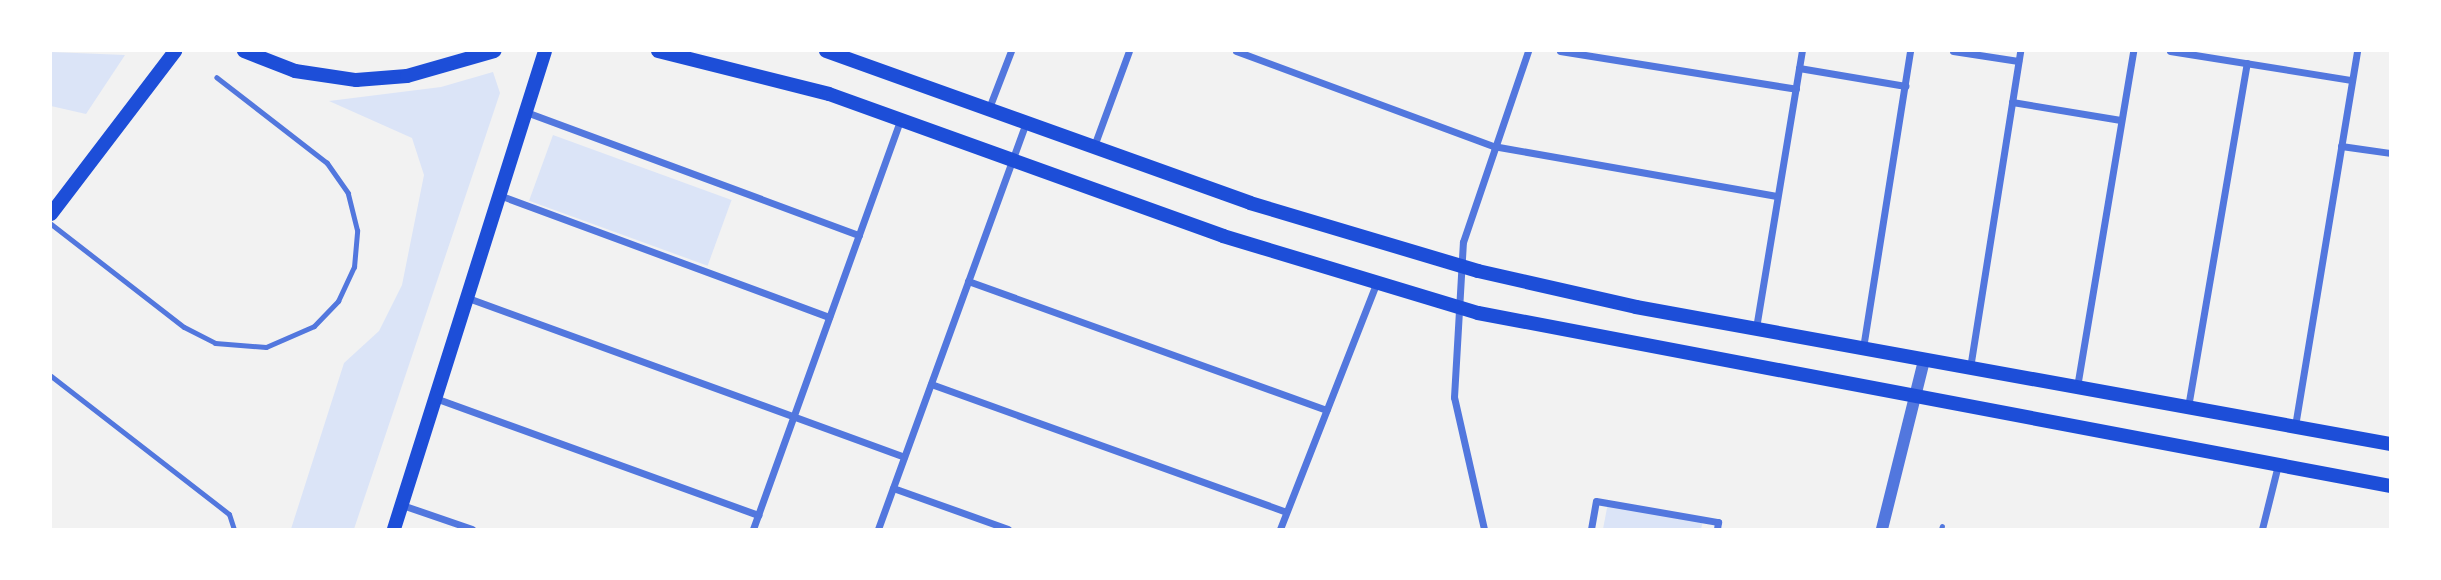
<!DOCTYPE html>
<style>
body{margin:0}
#map{position:relative;width:2441px;height:580px;overflow:hidden;background:#f2f2f2;font-family:Lato,sans-serif}
div>[style]{position:absolute}
[style*='--x']{left:calc(var(--x)*1px);top:calc(var(--y)*1px);width:calc(var(--w)*1px);rotate:calc(var(--a)*1deg)}
.green>*{inset:0;background:#dbe4f7;transform-origin:0 0}
.service>*{height:5px;margin:-2.5px;padding:0 2.5px;transform-origin:2.5px;border-radius:2.5px;background:#5277de}
.minor>*{height:7px;margin:-3.5px;padding:0 3.5px;transform-origin:3.5px;border-radius:3.5px;background:#5277de}
.tertiary>*{height:12px;margin:-6px;padding:0 6px;transform-origin:6px;border-radius:6px;background:#5277de}
.secondary>*{height:14px;margin:-7px;padding:0 7px;transform-origin:7px;border-radius:7px;background:#1d4ed8}
span{translate:-50% -50%;white-space:nowrap;text-align:center;line-height:1.15;-webkit-text-stroke:7px #fff;paint-order:stroke}
.frame{position:absolute;inset:0;border:52px solid #fff;pointer-events:none}
</style>
<div id="map">
<div class="green">
<div style="clip-path:polygon(51px 52px,125px 55px,86px 114px,51px 106px)"></div>
<div style="clip-path:polygon(493px 72px,500px 93px,354px 529px,291px 529px,344px 363px,379px 331px,402px 285px,424px 175px,412px 138px,329px 101px,441px 87px)"></div>
<div style="left:553px;top:135px;width:190px;height:70px;rotate:20deg"></div>
<div style="clip-path:polygon(1608px 503px,1703px 521px,1701px 529px,1603px 529px)"></div>
</div>
<div class="service">
<div style="--x:51;--y:224;--w:168;--a:37.8"></div>
<div style="--x:184;--y:327;--w:35;--a:27"></div>
<div style="--x:215;--y:343;--w:51;--a:4.5"></div>
<div style="--x:266;--y:347;--w:52;--a:-23.6"></div>
<div style="--x:314;--y:326;--w:35;--a:-46"></div>
<div style="--x:338;--y:301;--w:38;--a:-65"></div>
<div style="--x:354;--y:267;--w:37;--a:-85"></div>
<div style="--x:357;--y:230;--w:38;--a:-104"></div>
<div style="--x:348;--y:193;--w:37;--a:-125"></div>
<div style="--x:327;--y:163;--w:140;--a:-142.2"></div>
<div style="--x:51;--y:376;--w:225;--a:37.8"></div>
<div style="--x:229;--y:514;--w:16;--a:72"></div>
<div style="--x:1941;--y:529;--w:3;--a:-72"></div>
</div>
<div class="minor">
<div style="--x:1236;--y:51;--w:274;--a:20.3"></div>
<div style="--x:1493;--y:146;--w:288;--a:10"></div>
<div style="--x:1560;--y:51;--w:239;--a:9.1"></div>
<div style="--x:1953;--y:51;--w:66;--a:8.7"></div>
<div style="--x:2170;--y:51;--w:184;--a:9.1"></div>
<div style="--x:1799;--y:68;--w:108;--a:9.6"></div>
<div style="--x:2012;--y:102;--w:110;--a:9.4"></div>
<div style="--x:989;--y:108;--w:61;--a:-68.9"></div>
<div style="--x:526;--y:112;--w:355;--a:20.3"></div>
<div style="--x:1094;--y:146;--w:101;--a:-69.8"></div>
<div style="--x:2341;--y:146;--w:49;--a:8.1"></div>
<div style="--x:499;--y:195;--w:352;--a:20.3"></div>
<div style="--x:968;--y:281;--w:381;--a:19.8"></div>
<div style="--x:468;--y:298;--w:464;--a:20"></div>
<div style="--x:1756;--y:328;--w:281;--a:-80.6"></div>
<div style="--x:1863;--y:348;--w:301;--a:-81"></div>
<div style="--x:1970;--y:368;--w:321;--a:-81"></div>
<div style="--x:931;--y:384;--w:377;--a:19.8"></div>
<div style="--x:2077;--y:387;--w:341;--a:-80.5"></div>
<div style="--x:435;--y:398;--w:344;--a:19.9"></div>
<div style="--x:2188;--y:407;--w:349;--a:-80.3"></div>
<div style="--x:2295;--y:426;--w:380;--a:-80.6"></div>
<div style="--x:893;--y:488;--w:122;--a:19.6"></div>
<div style="--x:402;--y:505;--w:74;--a:18.9"></div>
<div style="--x:753;--y:529;--w:437;--a:-70.2"></div>
<div style="--x:878;--y:529;--w:433;--a:-70"></div>
<div style="--x:1280;--y:529;--w:263;--a:-68.6"></div>
<div style="--x:1484;--y:529;--w:135;--a:-102.8"></div>
<div style="--x:1454;--y:397;--w:155;--a:-86.7"></div>
<div style="--x:1463;--y:242;--w:202;--a:-71.2"></div>
<div style="--x:1591;--y:529;--w:28;--a:-80"></div>
<div style="--x:1596;--y:501;--w:124;--a:9.8"></div>
<div style="--x:1718;--y:522;--w:7;--a:98"></div>
<div style="--x:2262;--y:529;--w:66;--a:-76"></div>
</div>
<div class="tertiary">
<div style="--x:1882;--y:529;--w:174;--a:-76"></div>
</div>
<div class="secondary">
<div style="--x:244;--y:51;--w:55;--a:21.4"></div>
<div style="--x:295;--y:71;--w:62;--a:8.4"></div>
<div style="--x:356;--y:80;--w:51;--a:-4.5"></div>
<div style="--x:407;--y:76;--w:91;--a:-16"></div>
<div style="--x:658;--y:51;--w:176;--a:14.1"></div>
<div style="--x:829;--y:94;--w:419;--a:19.8"></div>
<div style="--x:1223;--y:236;--w:266;--a:16.8"></div>
<div style="--x:1478;--y:313;--w:928;--a:10.74"></div>
<div style="--x:826;--y:51;--w:450;--a:19.7"></div>
<div style="--x:1250;--y:203;--w:238;--a:16.6"></div>
<div style="--x:1478;--y:271;--w:162;--a:12.8"></div>
<div style="--x:1636;--y:307;--w:766;--a:10.3"></div>
<div style="--x:51;--y:214;--w:205;--a:-52.7"></div>
<div style="--x:394;--y:529;--w:501;--a:-72.47"></div>
</div>
<div class="frame"></div>
</div>
